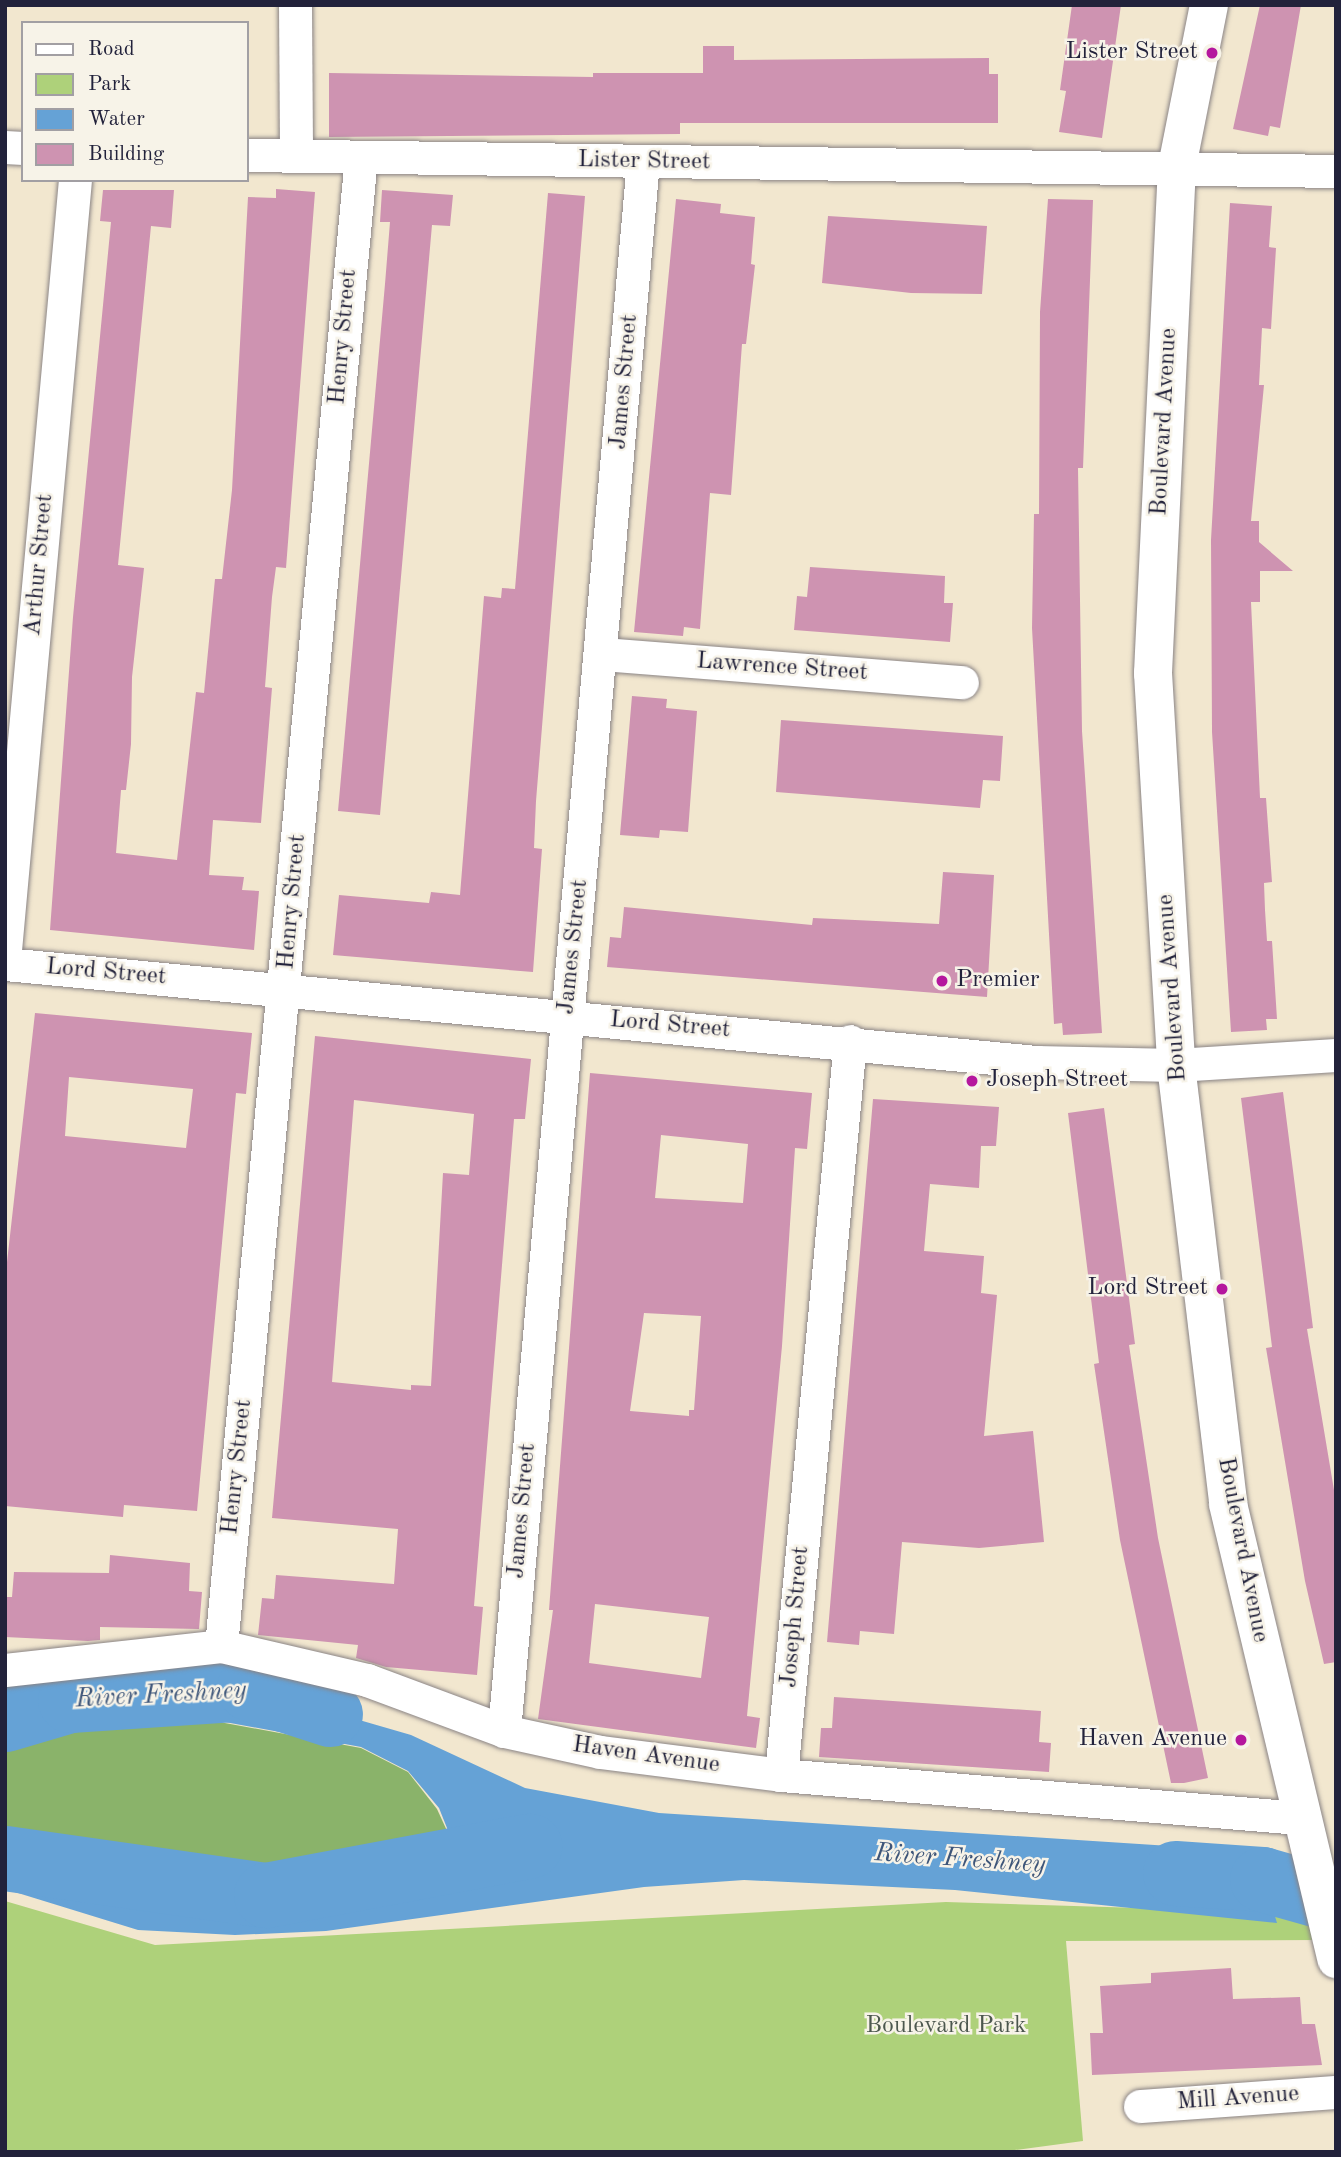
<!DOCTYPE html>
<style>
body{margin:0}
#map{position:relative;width:1341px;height:2157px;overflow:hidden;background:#f2e7cf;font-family:"Old Standard TT",serif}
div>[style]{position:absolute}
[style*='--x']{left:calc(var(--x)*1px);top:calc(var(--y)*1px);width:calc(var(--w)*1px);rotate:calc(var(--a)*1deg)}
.green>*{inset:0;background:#aed17a}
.forest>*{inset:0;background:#8ab36a}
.water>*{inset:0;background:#65a2d6}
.river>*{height:65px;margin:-32.5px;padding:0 32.5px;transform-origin:32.5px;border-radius:32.5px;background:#65a2d6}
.building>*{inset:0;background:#ce93b1}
.roads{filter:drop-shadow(0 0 2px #8a8485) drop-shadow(0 0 2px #8a8485)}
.street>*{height:33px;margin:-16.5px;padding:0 16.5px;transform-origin:16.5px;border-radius:16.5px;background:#fff}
.secondary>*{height:38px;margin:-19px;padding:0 19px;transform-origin:19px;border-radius:19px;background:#fff}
.dots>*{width:19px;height:19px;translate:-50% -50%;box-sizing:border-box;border:4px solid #f7f3e8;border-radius:50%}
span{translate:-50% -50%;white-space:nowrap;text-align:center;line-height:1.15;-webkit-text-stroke:5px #f7f3e8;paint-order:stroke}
.poi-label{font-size:24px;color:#22223b}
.right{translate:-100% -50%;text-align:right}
.left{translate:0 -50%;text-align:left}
.street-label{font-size:24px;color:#22223b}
.park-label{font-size:24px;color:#4c574e}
.water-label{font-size:26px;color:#3d5579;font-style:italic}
.frame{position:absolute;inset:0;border:7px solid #22223b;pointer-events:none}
.legend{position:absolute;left:21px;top:21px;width:228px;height:161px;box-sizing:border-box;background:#f7f3e8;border:2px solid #a29fa3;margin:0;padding:9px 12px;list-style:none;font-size:21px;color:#22223b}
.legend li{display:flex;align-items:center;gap:14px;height:35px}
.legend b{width:35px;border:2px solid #a29fa3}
</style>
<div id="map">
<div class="green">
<div style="clip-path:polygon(5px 1901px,155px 1945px,946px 1902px,1306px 1913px,1317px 1940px,1066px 1941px,1083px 2141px,1000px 2152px,5px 2152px)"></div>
</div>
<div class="forest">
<div style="clip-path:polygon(135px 1719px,214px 1721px,361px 1748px,408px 1772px,437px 1809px,448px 1833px,439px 1861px,266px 1894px,5px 1856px,5px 1747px,83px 1723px)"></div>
</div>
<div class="water">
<div style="clip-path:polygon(249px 1688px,411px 1735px,525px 1788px,659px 1813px,1247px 1851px,1258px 1859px,1277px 1923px,955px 1890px,744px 1880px,644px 1887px,326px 1931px,235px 1935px,138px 1930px,5px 1889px,5px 1858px,266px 1895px,440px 1862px,449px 1833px,439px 1808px,408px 1771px,361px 1747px,214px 1720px,135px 1717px,82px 1721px,5px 1745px,5px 1710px,70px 1700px)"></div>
</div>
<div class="river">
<div style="--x:5;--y:1719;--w:68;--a:-16.3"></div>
<div style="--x:70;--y:1700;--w:179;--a:-3.8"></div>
<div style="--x:249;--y:1688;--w:85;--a:17.8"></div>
<div style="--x:5;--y:1858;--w:264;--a:8.1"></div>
<div style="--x:266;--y:1895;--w:268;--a:-10.6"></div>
<div style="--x:1175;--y:1873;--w:87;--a:3.9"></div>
<div style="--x:1262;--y:1879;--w:77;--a:15.8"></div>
</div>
<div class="building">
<div style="clip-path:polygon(1072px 5px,1121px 5px,1102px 138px,1059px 132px,1066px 91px,1060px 90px)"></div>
<div style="clip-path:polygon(1260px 5px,1301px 5px,1280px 128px,1270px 126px,1268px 136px,1233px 129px)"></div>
<div style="clip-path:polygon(703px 46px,734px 46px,734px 60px,989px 58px,989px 74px,998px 74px,998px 123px,680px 123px,680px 134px,329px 137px,329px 73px,593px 77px,593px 73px,703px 73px)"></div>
<div style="clip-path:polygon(276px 189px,315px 192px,286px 568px,276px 567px,272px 597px,265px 687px,272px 688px,261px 823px,213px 820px,209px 875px,244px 877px,242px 890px,259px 891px,254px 950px,50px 930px,73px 617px,111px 222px,100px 221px,103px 190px,174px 190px,171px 228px,151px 226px,118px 565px,144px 568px,132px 677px,131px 744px,126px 790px,121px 790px,116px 853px,177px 860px,196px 692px,204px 693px,215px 579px,222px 579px,232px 490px,248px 197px,276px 198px)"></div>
<div style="clip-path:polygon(382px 190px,453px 195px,450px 226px,432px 225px,380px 815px,338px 811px,385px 284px,390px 222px,380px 222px)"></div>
<div style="clip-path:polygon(548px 193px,585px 196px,536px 801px,534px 848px,542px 849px,533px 972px,333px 955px,339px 895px,429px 903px,431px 892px,460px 895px,484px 596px,501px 598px,502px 588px,515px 589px)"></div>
<div style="clip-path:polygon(676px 199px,721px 204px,720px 213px,755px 217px,751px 264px,755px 265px,746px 344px,742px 344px,731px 495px,710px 493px,700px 629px,684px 627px,683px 636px,634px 632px)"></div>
<div style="clip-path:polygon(1048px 199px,1093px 200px,1083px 468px,1078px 468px,1082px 731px,1102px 1033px,1063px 1035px,1062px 1023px,1054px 1024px,1032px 628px,1034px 514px,1039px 514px,1040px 312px)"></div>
<div style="clip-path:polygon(1230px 203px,1272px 206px,1269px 247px,1276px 248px,1271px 329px,1262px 328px,1259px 385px,1264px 385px,1251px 521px,1259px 521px,1259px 542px,1293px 571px,1260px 571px,1260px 602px,1251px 602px,1260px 798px,1266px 798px,1272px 882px,1264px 883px,1265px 910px,1267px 941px,1272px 941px,1277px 1019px,1266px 1019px,1267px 1030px,1231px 1032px,1212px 732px,1211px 540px)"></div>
<div style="clip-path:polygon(828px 216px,987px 226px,982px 294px,911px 293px,822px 283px)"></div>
<div style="clip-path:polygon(810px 567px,945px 576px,944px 603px,953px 603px,950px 642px,794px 630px,797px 596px,807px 597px)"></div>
<div style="clip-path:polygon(632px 696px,667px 699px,666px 708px,697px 711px,688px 832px,660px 830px,659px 838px,620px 835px)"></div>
<div style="clip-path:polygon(781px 720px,1003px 736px,1000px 781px,983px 780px,980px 808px,776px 792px)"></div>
<div style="clip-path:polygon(943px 872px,994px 875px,987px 997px,607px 967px,610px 937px,621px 938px,624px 907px,812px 925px,813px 918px,939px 924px)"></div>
<div style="clip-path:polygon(evenodd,35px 1013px,252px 1033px,246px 1094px,236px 1093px,197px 1511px,124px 1505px,123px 1517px,5px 1506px,5px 1280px,35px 1013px,69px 1077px,193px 1089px,186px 1148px,65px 1136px,69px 1077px)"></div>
<div style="clip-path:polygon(evenodd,315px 1036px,531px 1059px,525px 1119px,514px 1119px,474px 1606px,483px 1607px,477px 1675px,386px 1667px,356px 1658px,358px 1645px,258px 1635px,262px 1598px,274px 1599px,276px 1575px,394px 1584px,398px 1529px,272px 1518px,315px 1036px,354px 1100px,474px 1114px,469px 1175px,443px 1173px,431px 1386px,411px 1385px,411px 1390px,332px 1382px,354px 1100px)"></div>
<div style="clip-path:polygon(evenodd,590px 1073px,812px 1093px,807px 1149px,795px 1148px,782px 1346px,747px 1716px,760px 1718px,756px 1748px,538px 1719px,553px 1610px,549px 1610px,590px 1073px,661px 1135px,748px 1144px,743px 1203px,655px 1198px,661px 1135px,590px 1073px,644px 1313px,701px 1316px,694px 1410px,689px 1410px,689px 1416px,630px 1411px,644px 1313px,590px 1073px,595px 1604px,709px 1617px,701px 1678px,589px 1663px,595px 1604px)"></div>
<div style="clip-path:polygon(1283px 1092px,1313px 1328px,1307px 1329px,1336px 1502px,1336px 1662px,1324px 1664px,1305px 1581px,1266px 1348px,1272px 1347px,1241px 1098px)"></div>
<div style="clip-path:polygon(873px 1099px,999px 1107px,996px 1146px,981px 1146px,979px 1188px,930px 1184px,924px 1251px,984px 1256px,981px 1293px,997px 1295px,984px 1436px,1033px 1431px,1044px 1542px,979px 1548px,902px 1542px,894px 1634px,860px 1631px,859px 1645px,827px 1642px)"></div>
<div style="clip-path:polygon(1104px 1108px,1135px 1344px,1129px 1345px,1158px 1538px,1208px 1778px,1184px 1783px,1171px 1783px,1120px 1540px,1094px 1364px,1099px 1363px,1068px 1113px)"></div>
<div style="clip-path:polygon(110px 1555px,190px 1563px,189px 1591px,202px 1592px,199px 1629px,100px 1627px,100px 1640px,88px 1641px,5px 1637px,5px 1597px,12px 1597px,14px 1572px,109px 1573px)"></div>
<div style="clip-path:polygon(834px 1697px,1041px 1711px,1039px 1742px,1051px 1743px,1049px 1772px,819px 1757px,821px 1728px,832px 1728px)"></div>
<div style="clip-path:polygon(1231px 1968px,1233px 1999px,1300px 1997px,1302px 2024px,1315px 2024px,1322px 2065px,1092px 2075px,1090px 2033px,1103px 2033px,1100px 1986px,1151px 1983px,1151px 1973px)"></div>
</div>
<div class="roads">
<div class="street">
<div style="--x:295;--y:5;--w:151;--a:89.6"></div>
<div style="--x:5;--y:147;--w:18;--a:3"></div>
<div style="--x:247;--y:155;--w:1089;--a:0.84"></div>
<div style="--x:603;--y:654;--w:360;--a:4.5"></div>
<div style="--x:5;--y:950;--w:773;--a:-84.81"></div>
<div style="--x:5;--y:964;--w:1036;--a:5.43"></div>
<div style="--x:1036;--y:1062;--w:140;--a:1.2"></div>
<div style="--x:1176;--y:1065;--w:160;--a:-3.6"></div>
<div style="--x:221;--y:1646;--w:1495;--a:-84.63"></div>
<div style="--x:5;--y:1670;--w:217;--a:-6.3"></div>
<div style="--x:221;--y:1646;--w:150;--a:13.1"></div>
<div style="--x:367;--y:1680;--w:146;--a:20.4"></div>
<div style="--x:504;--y:1731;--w:98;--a:12.3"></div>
<div style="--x:600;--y:1752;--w:182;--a:7.2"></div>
<div style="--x:781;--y:1775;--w:521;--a:4.74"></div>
<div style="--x:504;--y:1731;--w:1575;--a:-84.94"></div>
<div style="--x:781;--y:1775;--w:737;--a:-84.63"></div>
<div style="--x:1140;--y:2106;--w:196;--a:-4.1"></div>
</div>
<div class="secondary">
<div style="--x:1209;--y:5;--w:164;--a:101.2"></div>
<div style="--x:1177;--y:166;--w:508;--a:92.71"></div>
<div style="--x:1153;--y:673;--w:393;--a:86.6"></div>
<div style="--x:1176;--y:1065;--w:442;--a:83.2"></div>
<div style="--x:1228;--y:1504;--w:468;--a:76.6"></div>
</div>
</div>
<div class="dots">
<div style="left:1212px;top:53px;background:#b5179e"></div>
<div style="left:942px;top:981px;background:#b5179e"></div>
<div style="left:972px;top:1081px;background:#b5179e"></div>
<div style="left:1222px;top:1289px;background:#b5179e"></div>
<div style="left:1241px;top:1740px;background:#b5179e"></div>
</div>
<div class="poi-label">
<span class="right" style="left:1198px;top:53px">Lister Street</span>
<span class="left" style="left:956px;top:981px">Premier</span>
<span class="left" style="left:986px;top:1081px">Joseph Street</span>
<span class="right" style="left:1208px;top:1289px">Lord Street</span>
<span class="right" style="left:1227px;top:1740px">Haven Avenue</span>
</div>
<div class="street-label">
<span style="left:644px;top:162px;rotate:1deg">Lister Street</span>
<span style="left:344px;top:337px;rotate:-85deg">Henry Street</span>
<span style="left:625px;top:382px;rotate:-85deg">James Street</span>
<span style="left:1165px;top:422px;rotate:-87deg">Boulevard Avenue</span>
<span style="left:40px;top:565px;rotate:-85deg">Arthur Street</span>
<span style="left:782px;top:668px;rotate:4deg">Lawrence Street</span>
<span style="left:293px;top:902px;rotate:-85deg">Henry Street</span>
<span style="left:574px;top:947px;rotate:-84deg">James Street</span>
<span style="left:106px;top:973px;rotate:5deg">Lord Street</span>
<span style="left:1173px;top:988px;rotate:-94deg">Boulevard Avenue</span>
<span style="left:670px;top:1026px;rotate:5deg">Lord Street</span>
<span style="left:238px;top:1467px;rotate:-84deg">Henry Street</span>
<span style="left:523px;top:1511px;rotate:-85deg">James Street</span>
<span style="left:1242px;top:1550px;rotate:79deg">Boulevard Avenue</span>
<span style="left:796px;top:1617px;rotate:-85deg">Joseph Street</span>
<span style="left:646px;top:1756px;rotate:8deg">Haven Avenue</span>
<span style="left:1238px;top:2099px;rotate:-4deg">Mill Avenue</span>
</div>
<div class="park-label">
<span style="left:946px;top:2027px">Boulevard Park</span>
</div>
<div class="water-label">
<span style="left:161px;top:1696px;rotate:-3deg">River Freshney</span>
<span style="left:960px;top:1860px;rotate:4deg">River Freshney</span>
</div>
<div class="frame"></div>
<ul class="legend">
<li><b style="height:9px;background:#fff"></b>Road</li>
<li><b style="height:19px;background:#aed17a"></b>Park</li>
<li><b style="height:19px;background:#65a2d6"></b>Water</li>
<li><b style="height:19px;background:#ce93b1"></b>Building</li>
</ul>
</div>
